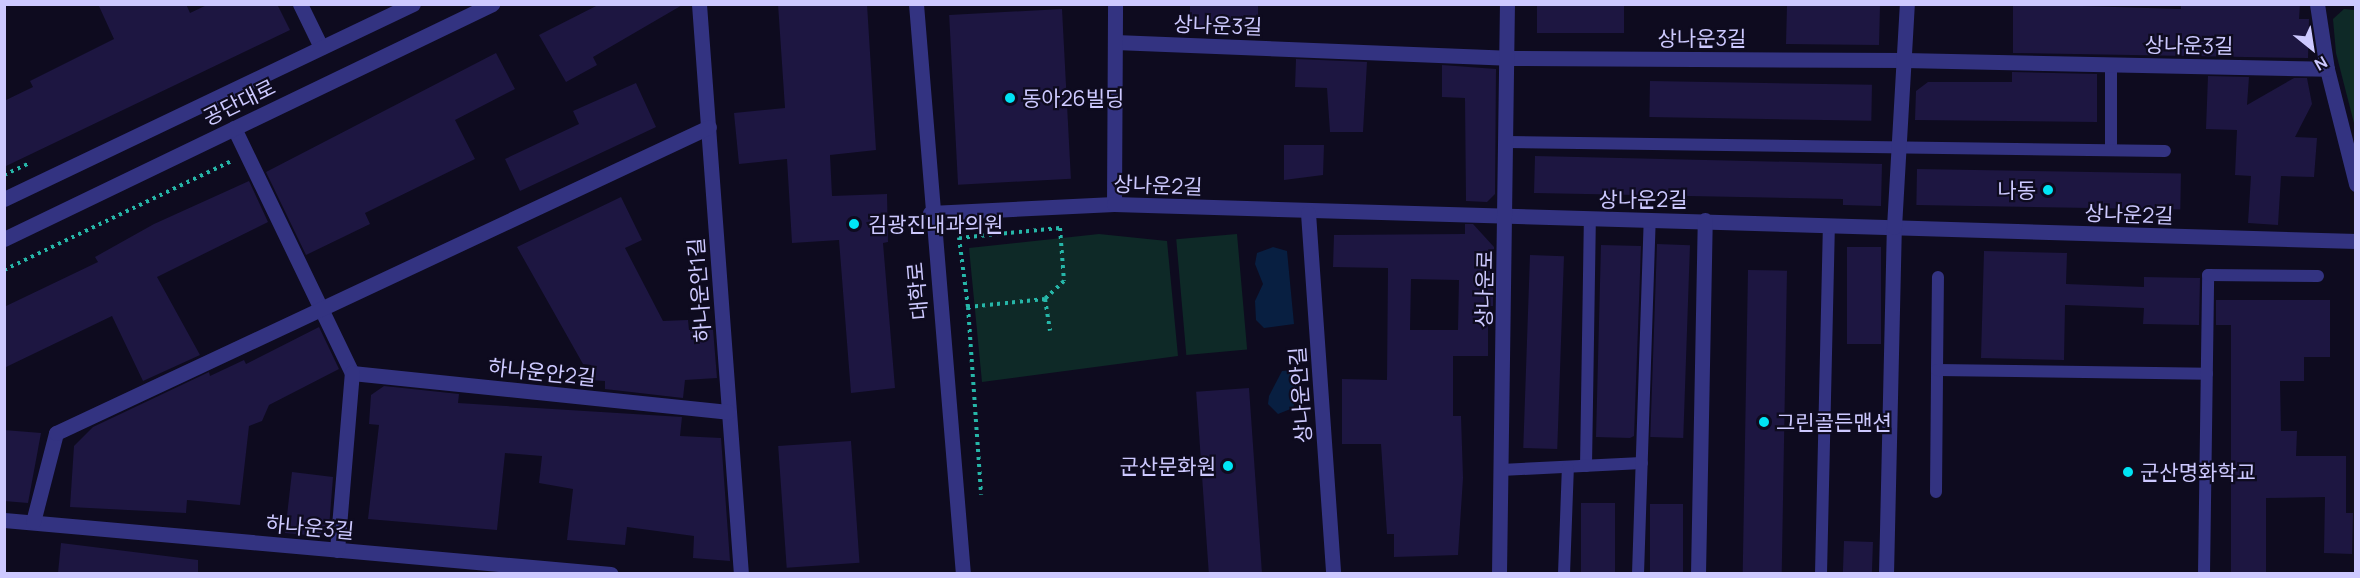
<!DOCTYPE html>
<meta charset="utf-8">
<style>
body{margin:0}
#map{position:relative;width:2360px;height:578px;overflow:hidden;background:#0e0b1f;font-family:Manrope,"Noto Sans KR",sans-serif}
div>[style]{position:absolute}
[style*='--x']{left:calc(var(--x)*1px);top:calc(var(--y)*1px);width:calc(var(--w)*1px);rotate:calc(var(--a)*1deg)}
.green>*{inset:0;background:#0e2927;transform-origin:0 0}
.water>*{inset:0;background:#081f41}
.building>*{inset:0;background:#1d1641;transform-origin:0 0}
.path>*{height:4px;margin-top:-2px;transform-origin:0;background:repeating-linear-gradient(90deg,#26b6a8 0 3px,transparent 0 7.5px)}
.service>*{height:12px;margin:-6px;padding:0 6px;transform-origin:6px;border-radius:6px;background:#333381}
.minor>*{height:15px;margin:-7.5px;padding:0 7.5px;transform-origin:7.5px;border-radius:7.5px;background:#333381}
.tertiary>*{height:15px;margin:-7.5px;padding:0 7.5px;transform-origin:7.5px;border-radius:7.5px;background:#333381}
.dots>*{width:16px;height:16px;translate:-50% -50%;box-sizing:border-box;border:3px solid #0e0b1f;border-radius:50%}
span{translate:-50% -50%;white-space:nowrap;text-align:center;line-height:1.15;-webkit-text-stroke:4.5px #0e0b1f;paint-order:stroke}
.street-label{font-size:21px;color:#cdc9ff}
.poi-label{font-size:21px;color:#cdc9ff}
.left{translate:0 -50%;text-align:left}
.right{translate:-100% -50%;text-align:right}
.frame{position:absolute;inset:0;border:6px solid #cdc9ff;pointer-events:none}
.north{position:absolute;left:2282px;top:18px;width:60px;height:60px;-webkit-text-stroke:4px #0e0b1f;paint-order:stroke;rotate:150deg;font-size:16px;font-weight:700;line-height:24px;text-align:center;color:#cdc9ff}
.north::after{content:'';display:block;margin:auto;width:21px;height:27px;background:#cdc9ff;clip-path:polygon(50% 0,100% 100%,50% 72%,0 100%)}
</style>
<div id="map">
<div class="green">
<div style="clip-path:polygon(2344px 9px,2355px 10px,2355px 127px,2336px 53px,2333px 19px)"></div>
<div style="clip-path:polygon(1099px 234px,1167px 241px,1178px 356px,982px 382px,969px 248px)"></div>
<div style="left:1237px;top:234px;width:116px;height:61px;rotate:85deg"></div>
</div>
<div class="water">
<div style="clip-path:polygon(1273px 247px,1287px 251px,1294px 324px,1264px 328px,1256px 320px,1255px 301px,1263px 284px,1255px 264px,1257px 253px)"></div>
<div style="clip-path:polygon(1293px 370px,1301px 380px,1293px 408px,1278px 414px,1268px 404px,1269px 396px,1282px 371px)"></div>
</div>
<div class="building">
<div style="clip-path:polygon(98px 4px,186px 4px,190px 13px,209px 4px,277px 4px,290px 30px,4px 167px,4px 101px,33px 87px,30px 81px,114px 39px)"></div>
<div style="clip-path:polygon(600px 4px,684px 4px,593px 57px,597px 65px,566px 82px,539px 35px)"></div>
<div style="clip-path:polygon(778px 4px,867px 4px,876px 150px,830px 155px,832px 196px,887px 194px,888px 242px,883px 243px,895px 388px,851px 393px,839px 240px,792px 243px,787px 159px,739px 164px,734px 113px,785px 108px)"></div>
<div style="left:1190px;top:4px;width:68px;height:24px"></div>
<div style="left:1537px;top:4px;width:87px;height:29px"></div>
<div style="clip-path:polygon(1836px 4px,1880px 5px,1879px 45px,1786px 44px,1787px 6px)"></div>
<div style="clip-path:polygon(2013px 4px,2181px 9px,2181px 4px,2300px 4px,2299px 19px,2309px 19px,2308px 58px,2013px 53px)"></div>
<div style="left:1062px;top:9px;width:170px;height:113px;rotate:87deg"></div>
<div style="clip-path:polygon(496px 53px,515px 89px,455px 120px,475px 159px,365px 213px,370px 224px,306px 255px,266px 172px)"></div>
<div style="clip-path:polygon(1296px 59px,1367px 62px,1363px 132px,1330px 132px,1327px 88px,1295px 87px)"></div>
<div style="clip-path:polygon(1442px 65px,1496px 69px,1495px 194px,1487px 202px,1466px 201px,1465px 98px,1442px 97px)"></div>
<div style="clip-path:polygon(2012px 72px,2097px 74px,2097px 122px,1915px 120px,1916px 91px,1928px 82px,2012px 82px)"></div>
<div style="clip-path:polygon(2208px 76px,2249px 77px,2247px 105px,2294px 78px,2307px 78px,2312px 104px,2295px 137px,2317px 138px,2314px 177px,2281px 176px,2278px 225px,2248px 223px,2251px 176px,2235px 175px,2237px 130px,2206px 129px)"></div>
<div style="left:1650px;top:81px;width:222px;height:36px;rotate:1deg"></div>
<div style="clip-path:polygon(636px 83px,656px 127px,520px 191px,505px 159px,579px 124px,573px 111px)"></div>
<div style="clip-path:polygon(1284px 145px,1324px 145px,1323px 175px,1284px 180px)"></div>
<div style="clip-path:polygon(1535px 156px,1882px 164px,1881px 206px,1843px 205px,1843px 199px,1534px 193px)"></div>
<div style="left:1917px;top:169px;width:264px;height:36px;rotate:1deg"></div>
<div style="clip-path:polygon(249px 181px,268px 222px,157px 277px,200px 355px,143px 381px,112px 316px,4px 368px,4px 307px,98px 262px,95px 257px,154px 224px)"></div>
<div style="clip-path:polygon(621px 197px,642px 240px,625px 248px,663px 321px,688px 320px,689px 330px,713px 329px,717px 378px,685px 380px,683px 398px,605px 389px,605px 381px,590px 380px,591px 365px,583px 364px,517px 247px)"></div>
<div style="clip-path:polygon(evenodd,1465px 224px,1473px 224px,1494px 247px,1493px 306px,1488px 306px,1488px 356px,1453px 356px,1453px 416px,1461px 416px,1463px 478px,1458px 555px,1394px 557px,1394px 534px,1387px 534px,1381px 444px,1342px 444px,1342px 379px,1387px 380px,1388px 268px,1333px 267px,1334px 235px,1465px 234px,1465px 224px,1411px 279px,1459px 280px,1458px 330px,1410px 330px,1411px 279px)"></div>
<div style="left:1657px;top:244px;width:33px;height:193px;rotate:2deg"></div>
<div style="clip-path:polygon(1601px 245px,1641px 246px,1634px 436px,1630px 438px,1596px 437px)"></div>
<div style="left:1847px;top:247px;width:34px;height:97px"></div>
<div style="clip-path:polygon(1984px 251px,2067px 253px,2066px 284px,2144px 287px,2144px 277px,2200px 278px,2199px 325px,2143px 324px,2144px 308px,2065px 305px,2064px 360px,1981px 358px)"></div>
<div style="left:1530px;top:255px;width:34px;height:193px;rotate:2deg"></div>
<div style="left:1748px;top:270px;width:39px;height:303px;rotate:1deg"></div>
<div style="clip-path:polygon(2216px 300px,2330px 300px,2330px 357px,2304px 357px,2304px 381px,2280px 381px,2281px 431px,2297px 431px,2296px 456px,2346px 456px,2346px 513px,2353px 513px,2352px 554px,2324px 553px,2325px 497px,2266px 498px,2266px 573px,2231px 573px,2231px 325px,2216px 325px)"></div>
<div style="clip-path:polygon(319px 327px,339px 369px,269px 405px,262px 421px,249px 426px,240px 505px,187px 500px,186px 513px,70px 507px,74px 446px,93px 427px,209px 372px,210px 376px,244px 360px,246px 364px)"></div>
<div style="clip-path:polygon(384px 386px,459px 394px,458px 403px,682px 417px,680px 436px,721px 438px,730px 561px,693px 558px,694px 536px,627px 527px,625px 545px,567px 540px,573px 489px,539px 483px,542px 456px,505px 453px,497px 530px,368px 519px,379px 425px,369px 424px,371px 395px)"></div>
<div style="left:1249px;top:388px;width:186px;height:53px;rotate:86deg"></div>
<div style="clip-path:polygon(4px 430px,41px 433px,28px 503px,4px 501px)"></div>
<div style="left:851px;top:441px;width:122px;height:73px;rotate:86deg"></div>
<div style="clip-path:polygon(292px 472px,333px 477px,329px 528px,318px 536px,285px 533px)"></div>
<div style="left:1581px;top:503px;width:34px;height:70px"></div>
<div style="left:1650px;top:504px;width:33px;height:69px"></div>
<div style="left:1844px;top:541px;width:29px;height:32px;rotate:2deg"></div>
<div style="clip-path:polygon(61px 543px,198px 560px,198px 573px,58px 573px)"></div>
</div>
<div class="path">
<div style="--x:4;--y:175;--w:26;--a:-25"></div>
<div style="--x:1060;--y:228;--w:53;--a:85.7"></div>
<div style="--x:1064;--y:281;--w:26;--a:137"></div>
<div style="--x:1045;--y:299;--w:77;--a:174.1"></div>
<div style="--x:968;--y:307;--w:70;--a:-97.4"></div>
<div style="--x:959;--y:238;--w:101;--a:-5.7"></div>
<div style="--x:4;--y:270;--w:252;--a:-25.6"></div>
<div style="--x:1045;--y:299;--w:32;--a:81"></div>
<div style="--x:968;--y:307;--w:188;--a:86"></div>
</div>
<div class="service">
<div style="--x:2111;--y:64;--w:86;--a:90"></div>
<div style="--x:1507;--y:142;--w:658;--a:0.78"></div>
<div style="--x:1937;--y:370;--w:93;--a:-89.4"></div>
<div style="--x:1586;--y:466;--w:246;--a:-89.1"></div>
<div style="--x:1501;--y:470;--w:141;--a:-2.8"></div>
<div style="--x:1936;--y:492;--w:122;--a:-89.5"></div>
<div style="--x:1937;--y:370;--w:270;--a:0.8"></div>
<div style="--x:1564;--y:574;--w:107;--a:-87.9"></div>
<div style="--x:1638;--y:574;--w:354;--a:-88.1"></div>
<div style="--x:1821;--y:574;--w:349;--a:-88.7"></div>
<div style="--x:2204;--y:574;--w:299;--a:-89.2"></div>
<div style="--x:2208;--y:275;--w:110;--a:0.5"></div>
</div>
<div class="minor">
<div style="--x:300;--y:4;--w:48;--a:64"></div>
<div style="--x:699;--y:4;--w:572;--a:85.79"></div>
<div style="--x:2317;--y:4;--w:66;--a:81.3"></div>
<div style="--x:2327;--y:69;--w:119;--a:75.8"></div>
<div style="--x:1115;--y:42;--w:392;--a:2.3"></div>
<div style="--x:1507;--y:58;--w:397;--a:0.3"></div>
<div style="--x:1904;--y:60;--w:423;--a:1.2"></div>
<div style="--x:234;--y:128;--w:272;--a:64.3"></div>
<div style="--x:352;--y:373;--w:378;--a:5.9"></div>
<div style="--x:1114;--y:204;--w:200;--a:-89.7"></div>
<div style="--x:930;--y:213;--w:184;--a:-2.8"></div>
<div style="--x:1114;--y:204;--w:1243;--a:1.71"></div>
<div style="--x:1308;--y:213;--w:362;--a:86"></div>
<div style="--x:4;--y:520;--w:609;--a:5.08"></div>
<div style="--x:33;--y:522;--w:92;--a:-75.5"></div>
<div style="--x:56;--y:433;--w:721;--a:-25.11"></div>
<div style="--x:337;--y:550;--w:178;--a:-85.2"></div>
<div style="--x:1698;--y:574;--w:354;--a:-88.9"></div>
<div style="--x:1886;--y:574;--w:347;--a:-88.7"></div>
<div style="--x:1894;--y:227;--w:223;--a:-86.7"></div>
</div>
<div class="tertiary">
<div style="--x:916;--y:4;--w:572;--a:85.29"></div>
<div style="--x:4;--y:199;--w:453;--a:-25.5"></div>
<div style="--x:4;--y:239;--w:542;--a:-25.71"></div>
<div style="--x:1499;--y:574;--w:570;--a:-89.2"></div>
</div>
<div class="dots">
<div style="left:1010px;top:98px;background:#00e4f4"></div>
<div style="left:2048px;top:190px;background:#00e4f4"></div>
<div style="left:854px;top:224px;background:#00e4f4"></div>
<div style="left:1764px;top:422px;background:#00e4f4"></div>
<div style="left:1228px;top:466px;background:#00e4f4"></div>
<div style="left:2128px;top:472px;background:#00e4f4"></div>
</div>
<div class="street-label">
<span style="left:1218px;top:25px;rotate:2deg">상나운3길</span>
<span style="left:1702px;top:38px">상나운3길</span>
<span style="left:2189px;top:45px;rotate:1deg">상나운3길</span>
<span style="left:239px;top:102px;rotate:-26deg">공단대로</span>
<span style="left:1158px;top:185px;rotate:2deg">상나운2길</span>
<span style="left:1643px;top:199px">상나운2길</span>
<span style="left:2129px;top:214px;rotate:2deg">상나운2길</span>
<span style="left:1484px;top:289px;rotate:-89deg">상나운로</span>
<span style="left:699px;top:290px;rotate:-94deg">하나운안1길</span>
<span style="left:917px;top:291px;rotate:-95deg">대학로</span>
<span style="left:542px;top:372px;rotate:6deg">하나운안2길</span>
<span style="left:1300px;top:395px;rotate:-94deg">상나운안길</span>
<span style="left:310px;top:527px;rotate:5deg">하나운3길</span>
</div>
<div class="poi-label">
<span class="left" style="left:1022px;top:98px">동아26빌딩</span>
<span class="right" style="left:2036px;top:190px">나동</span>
<span class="left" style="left:868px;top:224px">김광진내과의원</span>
<span class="left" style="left:1776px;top:422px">그린골든맨션</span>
<span class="right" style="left:1216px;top:466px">군산문화원</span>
<span class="left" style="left:2140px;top:472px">군산명화학교</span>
</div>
<div class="frame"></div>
<div class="north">N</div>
</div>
